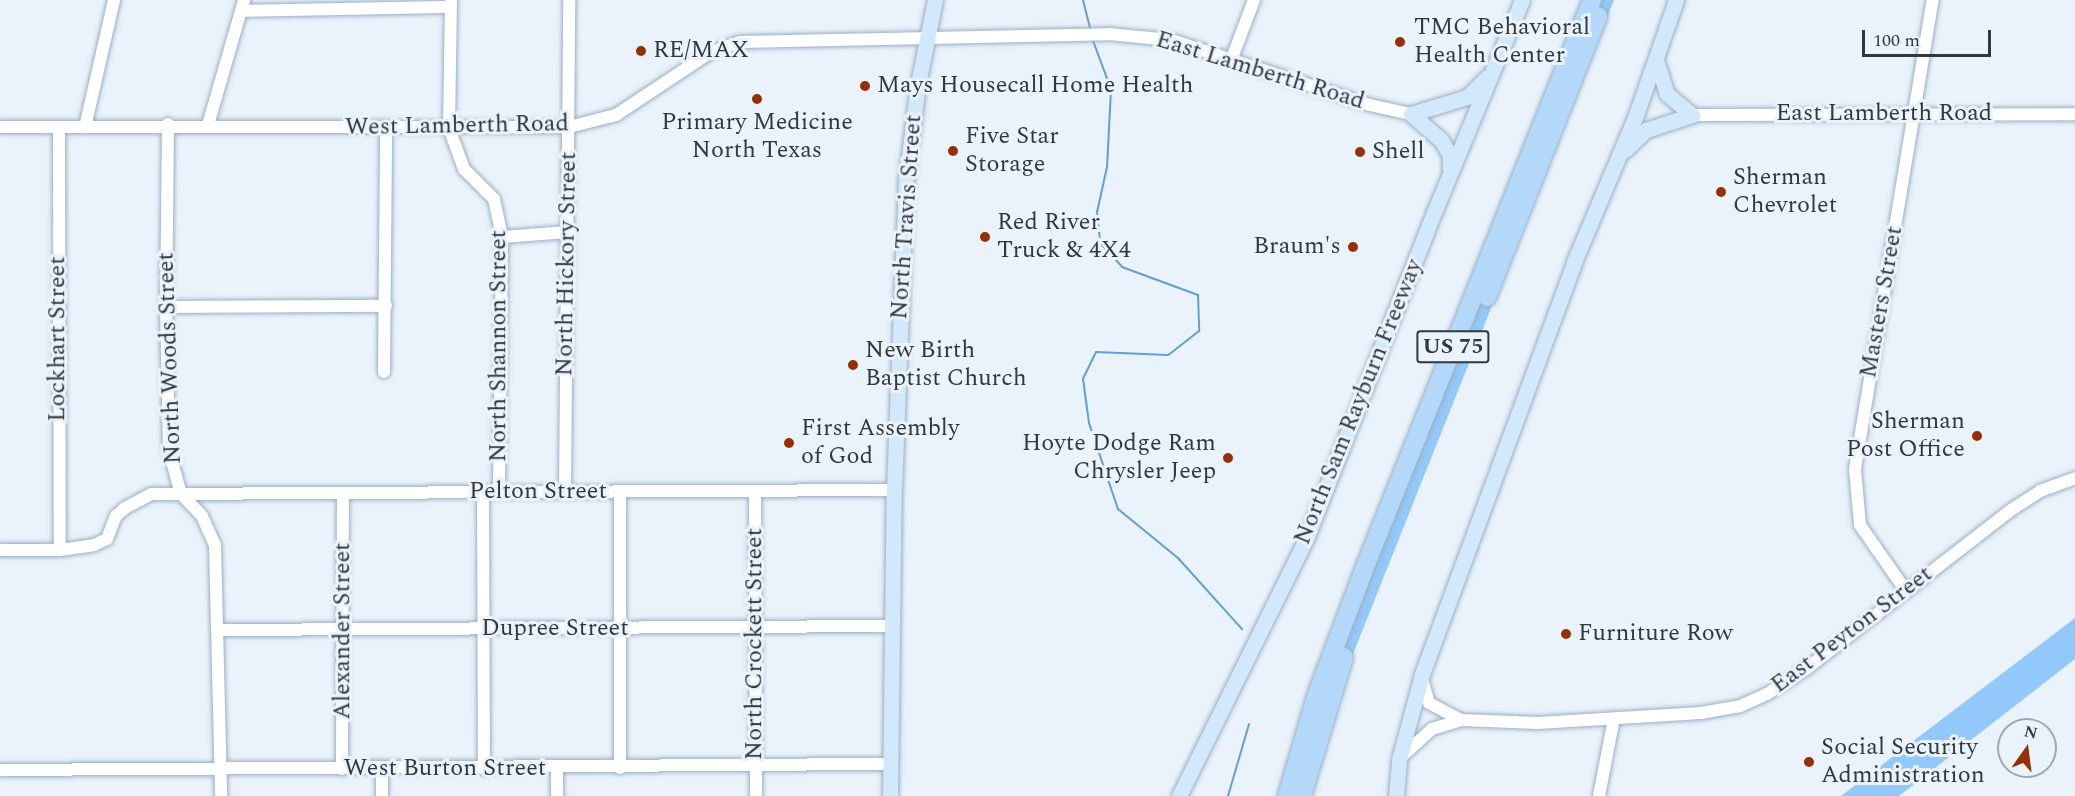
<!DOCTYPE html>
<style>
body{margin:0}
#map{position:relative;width:2075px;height:796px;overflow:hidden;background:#eaf3fb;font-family:Spectral,serif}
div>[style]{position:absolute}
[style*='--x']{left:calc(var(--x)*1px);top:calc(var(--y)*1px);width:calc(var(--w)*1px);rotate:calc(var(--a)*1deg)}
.green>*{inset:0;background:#92c8fa}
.stream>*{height:2px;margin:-1px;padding:0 1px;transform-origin:1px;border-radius:1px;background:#619fd7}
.roads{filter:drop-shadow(0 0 2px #9bafc3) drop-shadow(0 0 2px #9bafc3)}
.minor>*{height:12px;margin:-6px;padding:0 6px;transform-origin:6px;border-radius:6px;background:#fff}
.major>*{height:15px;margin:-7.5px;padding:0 7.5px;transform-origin:7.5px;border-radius:7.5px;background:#d2e8fb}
.highway>*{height:18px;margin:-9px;padding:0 9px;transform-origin:9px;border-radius:9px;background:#b4d8f9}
.dots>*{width:16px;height:16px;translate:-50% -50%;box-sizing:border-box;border:3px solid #eaf3fb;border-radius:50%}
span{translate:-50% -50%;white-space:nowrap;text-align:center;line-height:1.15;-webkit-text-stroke:6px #eaf3fb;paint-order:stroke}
.shield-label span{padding:2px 4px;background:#eaf3fb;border:2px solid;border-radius:4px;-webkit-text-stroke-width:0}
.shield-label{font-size:22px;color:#303840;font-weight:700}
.poi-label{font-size:24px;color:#303840}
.left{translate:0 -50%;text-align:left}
.right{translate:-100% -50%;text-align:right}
.street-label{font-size:24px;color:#303840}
.north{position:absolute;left:1997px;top:718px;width:60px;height:60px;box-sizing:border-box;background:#eaf3fb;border:2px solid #a0a8b0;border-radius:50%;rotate:14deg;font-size:16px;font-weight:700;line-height:24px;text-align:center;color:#303840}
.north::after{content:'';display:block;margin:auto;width:21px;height:27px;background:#963004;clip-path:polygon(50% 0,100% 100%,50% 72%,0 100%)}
.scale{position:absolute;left:1862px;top:30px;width:129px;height:27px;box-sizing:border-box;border:3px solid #303840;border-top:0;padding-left:8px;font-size:18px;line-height:21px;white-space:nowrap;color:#303840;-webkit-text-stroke:4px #eaf3fb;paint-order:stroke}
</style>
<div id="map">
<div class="green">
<div style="clip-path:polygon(1584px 0,1614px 0,1341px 684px,1310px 698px)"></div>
<div style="clip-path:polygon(2075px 618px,2075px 659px,1899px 796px,1841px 796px)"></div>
</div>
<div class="stream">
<div style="--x:1083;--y:0;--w:30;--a:76"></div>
<div style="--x:1092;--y:38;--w:54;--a:69.6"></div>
<div style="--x:1111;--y:89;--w:78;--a:92.9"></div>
<div style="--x:1107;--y:167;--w:46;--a:102.5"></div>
<div style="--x:1097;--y:212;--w:31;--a:84"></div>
<div style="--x:1100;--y:243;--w:33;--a:47"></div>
<div style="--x:1122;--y:267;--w:81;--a:20.2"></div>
<div style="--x:1198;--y:295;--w:36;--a:88"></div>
<div style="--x:1199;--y:331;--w:39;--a:142"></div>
<div style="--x:1168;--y:355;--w:72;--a:-177.6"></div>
<div style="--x:1096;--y:352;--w:30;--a:116"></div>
<div style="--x:1083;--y:379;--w:44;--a:82.2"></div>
<div style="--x:1089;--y:423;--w:91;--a:71.4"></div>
<div style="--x:1118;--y:509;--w:77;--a:39.2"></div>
<div style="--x:1178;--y:558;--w:96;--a:48"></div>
<div style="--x:1228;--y:796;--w:75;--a:-73.7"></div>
</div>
<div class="roads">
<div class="minor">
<div style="--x:451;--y:0;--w:128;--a:90.9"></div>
<div style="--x:449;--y:128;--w:44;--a:69.9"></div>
<div style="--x:464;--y:169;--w:42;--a:45"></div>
<div style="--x:494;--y:199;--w:39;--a:78"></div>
<div style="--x:502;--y:237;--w:255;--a:90.7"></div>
<div style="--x:241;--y:11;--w:210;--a:-1.1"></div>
<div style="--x:1232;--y:58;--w:62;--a:-69.2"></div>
<div style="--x:1692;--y:115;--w:383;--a:-0.1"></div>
<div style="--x:168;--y:124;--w:183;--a:90.6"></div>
<div style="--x:166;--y:307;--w:144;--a:88.8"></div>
<div style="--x:169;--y:451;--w:45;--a:74.4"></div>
<div style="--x:181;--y:494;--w:30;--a:46"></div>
<div style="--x:202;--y:516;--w:32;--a:66"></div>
<div style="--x:215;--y:545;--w:251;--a:88.6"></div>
<div style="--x:208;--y:125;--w:130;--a:-73.9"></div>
<div style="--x:0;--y:127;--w:569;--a:0"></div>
<div style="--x:569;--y:127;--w:49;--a:-14.3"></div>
<div style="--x:616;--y:115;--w:114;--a:-33.6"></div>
<div style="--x:711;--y:52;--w:31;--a:-19"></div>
<div style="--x:740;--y:42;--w:369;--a:-1.2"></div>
<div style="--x:1109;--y:34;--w:62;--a:5.5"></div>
<div style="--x:1171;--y:40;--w:209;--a:18.1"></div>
<div style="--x:1370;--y:105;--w:42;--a:12.4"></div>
<div style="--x:59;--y:127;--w:423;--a:89.9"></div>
<div style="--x:85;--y:127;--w:130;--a:-77.1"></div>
<div style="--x:502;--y:237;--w:66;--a:-4.3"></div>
<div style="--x:166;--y:307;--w:220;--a:-0.3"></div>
<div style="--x:384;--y:372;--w:245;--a:-89.5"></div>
<div style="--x:755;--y:491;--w:305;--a:89.8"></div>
<div style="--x:483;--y:492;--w:277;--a:89.8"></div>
<div style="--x:565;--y:492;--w:492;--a:-89.5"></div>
<div style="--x:620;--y:492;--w:276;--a:90"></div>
<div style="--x:0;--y:550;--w:60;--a:0"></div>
<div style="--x:60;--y:550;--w:34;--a:-8"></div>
<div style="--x:94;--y:545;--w:14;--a:-25"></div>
<div style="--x:107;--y:539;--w:25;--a:-69"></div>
<div style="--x:116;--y:516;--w:12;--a:-42"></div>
<div style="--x:125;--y:508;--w:30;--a:-28"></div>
<div style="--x:151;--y:494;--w:743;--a:-0.31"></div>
<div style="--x:1906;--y:591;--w:80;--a:-124.9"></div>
<div style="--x:1860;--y:525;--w:56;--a:-95.1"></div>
<div style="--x:1855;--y:469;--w:475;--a:-80.6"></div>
<div style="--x:218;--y:630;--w:674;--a:-0.34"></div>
<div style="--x:1422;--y:679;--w:25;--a:74"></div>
<div style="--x:1429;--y:703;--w:34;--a:28"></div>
<div style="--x:1401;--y:757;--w:42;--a:-42.1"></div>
<div style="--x:1432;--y:729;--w:30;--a:-17"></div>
<div style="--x:1461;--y:720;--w:77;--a:2.2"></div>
<div style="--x:1538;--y:723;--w:163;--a:-3.5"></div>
<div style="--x:1701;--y:713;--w:40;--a:-10"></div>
<div style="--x:1740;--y:706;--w:30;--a:-24"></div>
<div style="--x:1767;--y:694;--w:46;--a:-32.7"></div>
<div style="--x:1806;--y:669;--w:259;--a:-37.8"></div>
<div style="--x:2011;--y:510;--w:35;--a:-33"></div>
<div style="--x:2040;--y:491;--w:37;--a:-20"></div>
<div style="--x:342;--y:769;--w:276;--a:-89.8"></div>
<div style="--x:382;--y:769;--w:27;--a:90"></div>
<div style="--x:0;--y:770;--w:890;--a:-0.39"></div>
<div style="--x:557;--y:796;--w:28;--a:-90"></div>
<div style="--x:1599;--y:796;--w:79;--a:-79.1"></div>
</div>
<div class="major">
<div style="--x:1656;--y:60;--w:36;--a:72"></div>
<div style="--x:1667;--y:94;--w:33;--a:40"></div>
<div style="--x:1411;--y:114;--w:59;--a:-16.9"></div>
<div style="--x:1467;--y:97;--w:28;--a:-45"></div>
<div style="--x:1411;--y:114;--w:40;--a:41"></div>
<div style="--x:1441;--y:140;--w:17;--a:59"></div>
<div style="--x:1450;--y:155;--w:15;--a:90"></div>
<div style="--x:1625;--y:150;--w:29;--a:-44"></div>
<div style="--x:1646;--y:130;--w:48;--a:-18.1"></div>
<div style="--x:890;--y:796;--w:306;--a:-89.3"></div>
<div style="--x:894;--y:490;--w:311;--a:-87.8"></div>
<div style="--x:906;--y:179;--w:96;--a:-82.8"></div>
<div style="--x:918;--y:84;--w:86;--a:-78.6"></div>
<div style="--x:1179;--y:796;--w:287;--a:-63.7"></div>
<div style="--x:1306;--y:539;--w:353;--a:-68.6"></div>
<div style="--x:1435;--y:210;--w:227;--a:-67.5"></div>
<div style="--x:1396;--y:796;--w:36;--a:-85"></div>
<div style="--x:1399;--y:760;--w:89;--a:-75"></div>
<div style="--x:1422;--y:674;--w:439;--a:-69.7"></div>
<div style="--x:1574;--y:262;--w:160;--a:-67.1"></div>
<div style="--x:1636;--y:115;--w:122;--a:-70.8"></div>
</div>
<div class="highway">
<div style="--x:1487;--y:297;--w:302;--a:-68.4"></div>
<div style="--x:1287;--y:796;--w:106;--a:-73.6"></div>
<div style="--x:1317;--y:694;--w:141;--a:-69.3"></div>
<div style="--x:1367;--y:562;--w:605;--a:-68.18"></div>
<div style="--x:1302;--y:796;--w:145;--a:-73.2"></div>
</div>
</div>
<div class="dots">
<div style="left:1400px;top:42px;background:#963004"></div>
<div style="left:641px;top:51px;background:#963004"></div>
<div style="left:865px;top:86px;background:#963004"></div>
<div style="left:757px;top:99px;background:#963004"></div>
<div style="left:953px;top:151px;background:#963004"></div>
<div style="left:1360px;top:152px;background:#963004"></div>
<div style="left:1721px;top:192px;background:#963004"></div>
<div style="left:985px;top:237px;background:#963004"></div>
<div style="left:1353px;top:247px;background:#963004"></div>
<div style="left:853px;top:365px;background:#963004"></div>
<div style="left:1977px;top:436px;background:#963004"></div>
<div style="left:789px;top:443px;background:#963004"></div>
<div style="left:1228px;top:458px;background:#963004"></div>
<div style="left:1566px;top:634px;background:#963004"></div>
<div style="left:1809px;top:762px;background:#963004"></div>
</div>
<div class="shield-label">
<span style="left:1453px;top:347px">US 75</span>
</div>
<div class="poi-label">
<span class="left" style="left:1414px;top:42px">TMC Behavioral<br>Health Center</span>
<span class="left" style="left:653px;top:51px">RE/MAX</span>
<span class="left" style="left:877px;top:86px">Mays Housecall Home Health</span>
<span style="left:757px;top:137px">Primary Medicine<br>North Texas</span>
<span class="left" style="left:965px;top:151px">Five Star<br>Storage</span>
<span class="left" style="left:1372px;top:152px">Shell</span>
<span class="left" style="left:1733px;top:192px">Sherman<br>Chevrolet</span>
<span class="left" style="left:997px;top:237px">Red River<br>Truck &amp; 4X4</span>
<span class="right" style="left:1341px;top:247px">Braum's</span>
<span class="left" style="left:865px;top:365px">New Birth<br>Baptist Church</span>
<span class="right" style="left:1965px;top:436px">Sherman<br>Post Office</span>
<span class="left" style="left:801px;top:443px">First Assembly<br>of God</span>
<span class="right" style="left:1216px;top:458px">Hoyte Dodge Ram<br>Chrysler Jeep</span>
<span class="left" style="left:1578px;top:634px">Furniture Row</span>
<span class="left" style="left:1821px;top:762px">Social Security<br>Administration</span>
</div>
<div class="street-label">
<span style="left:1260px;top:71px;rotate:17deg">East Lamberth Road</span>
<span style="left:1884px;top:114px">East Lamberth Road</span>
<span style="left:457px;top:126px;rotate:-1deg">West Lamberth Road</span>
<span style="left:907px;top:217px;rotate:-86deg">North Travis Street</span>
<span style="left:567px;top:264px;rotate:-89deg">North Hickory Street</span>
<span style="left:1882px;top:302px;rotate:-80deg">Masters Street</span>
<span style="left:58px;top:339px;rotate:-90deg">Lockhart Street</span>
<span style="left:499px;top:346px;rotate:-90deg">North Shannon Street</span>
<span style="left:170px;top:358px;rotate:-92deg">North Woods Street</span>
<span style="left:1359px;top:402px;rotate:-68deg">North Sam Rayburn Freeway</span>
<span style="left:538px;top:492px">Pelton Street</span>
<span style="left:555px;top:629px">Dupree Street</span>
<span style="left:1852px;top:630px;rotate:-37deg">East Peyton Street</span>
<span style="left:343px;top:631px;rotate:-90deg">Alexander Street</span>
<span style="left:755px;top:644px;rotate:-90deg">North Crockett Street</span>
<span style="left:445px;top:769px">West Burton Street</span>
</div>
<div class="north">N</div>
<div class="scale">100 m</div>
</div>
